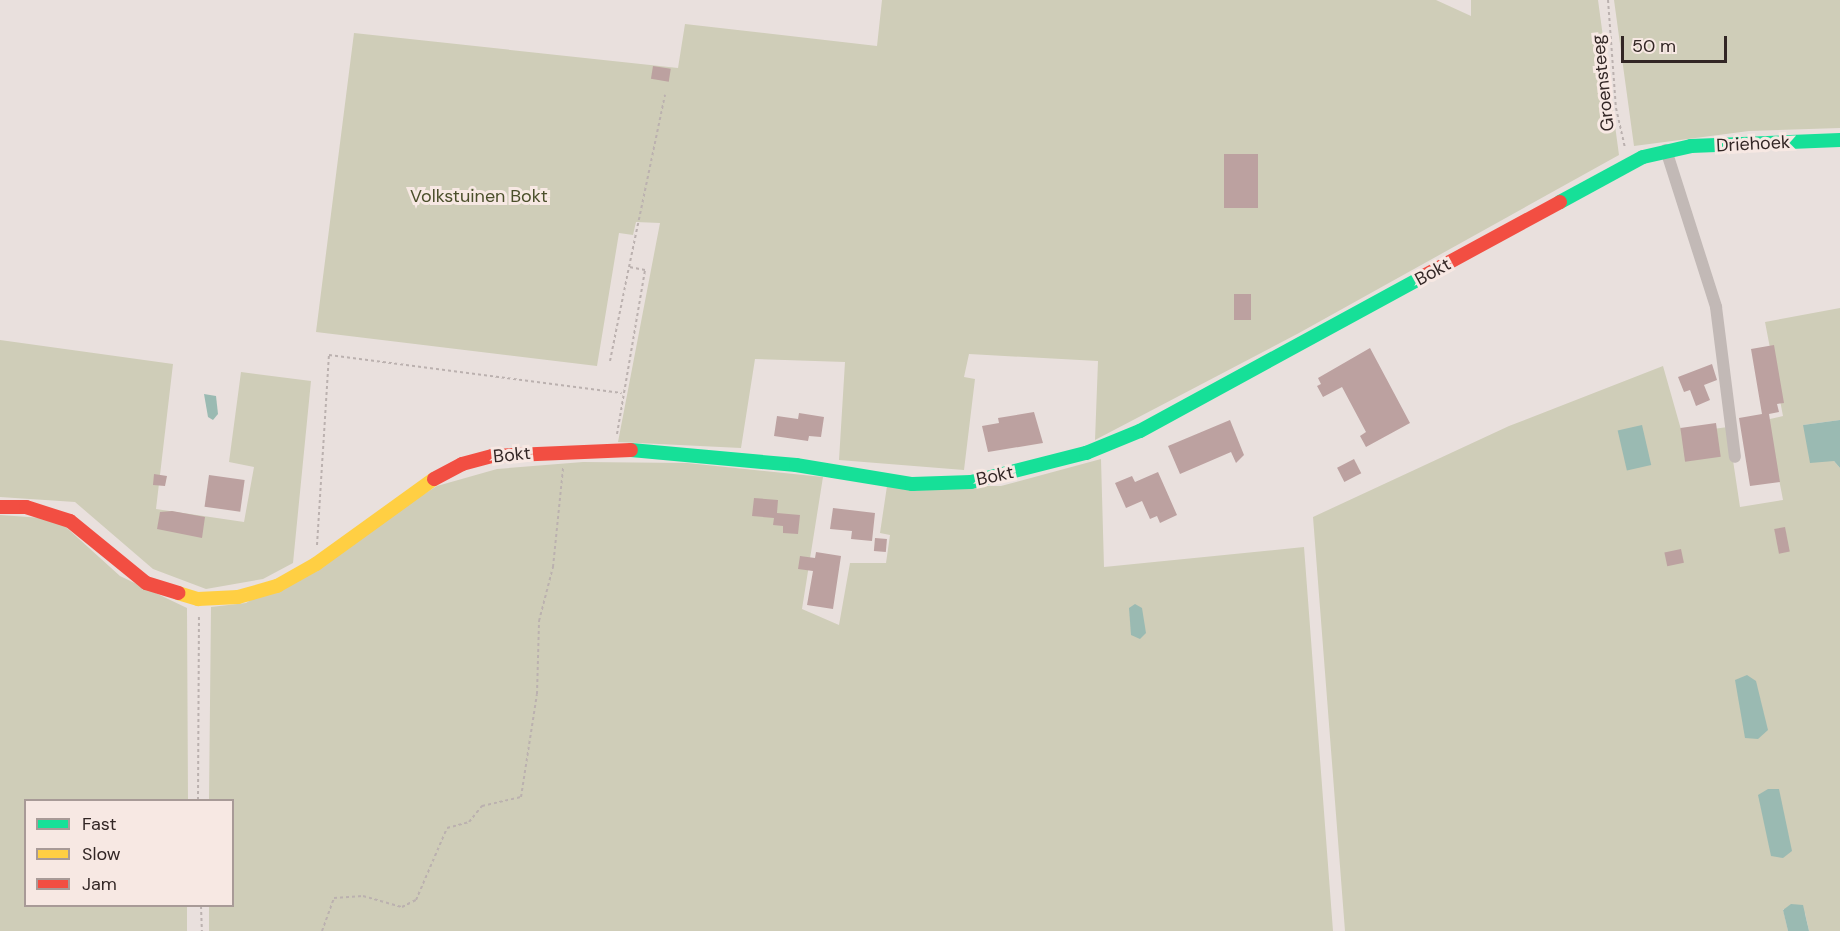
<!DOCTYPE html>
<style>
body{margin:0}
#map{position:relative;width:1840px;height:931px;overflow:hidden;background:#e9e0dd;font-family:"DM Sans",sans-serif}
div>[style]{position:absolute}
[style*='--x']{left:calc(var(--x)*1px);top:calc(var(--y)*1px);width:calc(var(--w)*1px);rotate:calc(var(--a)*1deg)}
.green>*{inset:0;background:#cfcdb8}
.water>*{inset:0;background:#9abab2;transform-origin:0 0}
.building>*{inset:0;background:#bca1a0;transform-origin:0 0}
.path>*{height:2px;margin-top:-1px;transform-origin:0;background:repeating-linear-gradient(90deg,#bbb1af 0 3px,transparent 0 6px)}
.street>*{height:12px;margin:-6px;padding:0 6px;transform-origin:6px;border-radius:6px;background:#c2b9b6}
.fast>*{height:14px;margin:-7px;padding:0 7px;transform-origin:7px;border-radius:7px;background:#16e098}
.slow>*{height:14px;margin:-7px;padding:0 7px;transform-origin:7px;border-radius:7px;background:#ffcf43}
.jam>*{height:14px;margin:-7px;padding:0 7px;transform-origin:7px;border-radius:7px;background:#f24e42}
span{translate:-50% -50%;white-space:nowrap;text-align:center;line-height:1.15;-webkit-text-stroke:6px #f7e8e3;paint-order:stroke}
.street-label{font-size:18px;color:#322625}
.park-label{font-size:18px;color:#4b4f2b}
.legend{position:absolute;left:24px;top:799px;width:210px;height:108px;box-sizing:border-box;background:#f7e8e3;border:2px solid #a89a97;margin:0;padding:8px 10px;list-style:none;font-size:18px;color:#322625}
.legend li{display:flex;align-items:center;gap:12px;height:30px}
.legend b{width:30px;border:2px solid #a89a97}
.scale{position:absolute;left:1621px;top:36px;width:106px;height:27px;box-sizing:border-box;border:3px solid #322625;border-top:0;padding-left:8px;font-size:18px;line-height:21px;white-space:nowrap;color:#322625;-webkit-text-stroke:4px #f7e8e3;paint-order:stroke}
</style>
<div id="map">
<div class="green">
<div style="clip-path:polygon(882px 0,1436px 0,1471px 16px,1471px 0,1598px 0,1619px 155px,1299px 333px,1095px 440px,1098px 361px,969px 354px,964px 377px,975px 379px,964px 470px,839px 460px,845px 362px,755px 359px,741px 448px,618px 442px,660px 223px,636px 222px,633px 235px,619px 233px,597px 366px,316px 332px,354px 33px,678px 68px,685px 24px,877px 46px)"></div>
<div style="clip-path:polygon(1614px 0,1840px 0,1840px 128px,1749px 131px,1634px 146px)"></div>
<div style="clip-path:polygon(1840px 308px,1840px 420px,1803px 425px,1840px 468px,1840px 931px,1809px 931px,1805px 913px,1783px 909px,1788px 931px,1345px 931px,1313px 517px,1509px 426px,1663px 366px,1682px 433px,1728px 427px,1740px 507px,1783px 500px,1769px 427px,1770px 419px,1783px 416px,1765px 322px)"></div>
<div style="clip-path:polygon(0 340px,173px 364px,156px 509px,244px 522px,254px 467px,229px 462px,241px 372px,311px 381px,293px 563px,263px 579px,206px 589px,153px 569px,75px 502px,0 497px)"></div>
<div style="clip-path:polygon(1101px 459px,1104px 567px,1304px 547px,1333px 931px,209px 931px,209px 906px,232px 906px,232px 800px,209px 800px,211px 607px,246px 603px,437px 486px,497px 469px,583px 462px,687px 463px,823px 477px,802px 609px,839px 625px,850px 563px,886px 563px,890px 535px,880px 533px,887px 486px,1001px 486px)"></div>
<div style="clip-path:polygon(0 515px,57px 519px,120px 576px,187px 608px,188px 800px,26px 800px,26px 906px,187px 906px,187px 931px,0 931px)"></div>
</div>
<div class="water">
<div style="clip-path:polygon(204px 394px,216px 396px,218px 414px,213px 420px,208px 417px)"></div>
<div style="clip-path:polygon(1840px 420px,1840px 468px,1834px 461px,1810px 463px,1803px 425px)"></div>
<div style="left:1642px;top:425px;width:41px;height:25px;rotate:77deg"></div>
<div style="clip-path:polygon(1135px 604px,1142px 608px,1146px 633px,1140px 639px,1131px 635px,1129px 608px)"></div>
<div style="clip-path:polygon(1747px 675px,1756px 681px,1768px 730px,1758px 739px,1745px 738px,1735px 680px)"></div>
<div style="clip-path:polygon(1768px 789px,1779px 789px,1792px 851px,1783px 858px,1771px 856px,1758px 795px)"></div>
<div style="clip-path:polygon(1791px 904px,1803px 905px,1809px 931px,1788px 931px,1783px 910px)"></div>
</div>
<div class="building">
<div style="left:653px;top:66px;width:18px;height:13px;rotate:9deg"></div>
<div style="left:1224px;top:154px;width:34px;height:54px"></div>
<div style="left:1234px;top:294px;width:17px;height:26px"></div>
<div style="clip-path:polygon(1774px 345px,1784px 403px,1777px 404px,1779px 412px,1769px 414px,1780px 482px,1750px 486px,1739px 418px,1762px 414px,1751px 349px)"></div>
<div style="clip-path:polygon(1370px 348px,1410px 423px,1366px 447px,1360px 436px,1366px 432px,1342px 387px,1323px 397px,1317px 386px,1321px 384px,1318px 378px)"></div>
<div style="clip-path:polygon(1712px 364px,1717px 380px,1704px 385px,1710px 400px,1696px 406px,1690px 390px,1684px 392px,1678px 377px)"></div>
<div style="clip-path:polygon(1034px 412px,1043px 443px,988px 452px,982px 426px,999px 423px,998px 418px)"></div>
<div style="clip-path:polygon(799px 413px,824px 417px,821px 437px,809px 436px,808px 441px,774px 436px,777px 416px,798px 419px)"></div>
<div style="clip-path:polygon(1230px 420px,1244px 455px,1236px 463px,1231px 452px,1180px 474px,1168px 446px)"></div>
<div style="left:1716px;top:423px;width:34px;height:36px;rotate:82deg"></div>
<div style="left:1354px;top:459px;width:16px;height:19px;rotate:63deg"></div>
<div style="clip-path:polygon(1158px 472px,1177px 515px,1160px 523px,1157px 516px,1150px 519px,1142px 501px,1126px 508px,1115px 483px,1132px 476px,1135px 482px)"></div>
<div style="clip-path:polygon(154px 474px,167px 476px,165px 486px,153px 485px)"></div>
<div style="left:209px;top:475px;width:36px;height:32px;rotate:8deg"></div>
<div style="clip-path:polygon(754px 498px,778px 500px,777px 513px,800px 515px,798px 534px,783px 533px,783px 526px,773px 525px,774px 518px,752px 516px)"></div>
<div style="clip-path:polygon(833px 508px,875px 513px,872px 541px,851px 539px,852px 531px,830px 529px)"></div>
<div style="clip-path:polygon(172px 511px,205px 517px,202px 538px,157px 529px,160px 512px)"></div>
<div style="left:1785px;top:527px;width:25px;height:11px;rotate:79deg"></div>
<div style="left:875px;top:538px;width:12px;height:13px;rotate:5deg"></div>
<div style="left:1681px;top:549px;width:14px;height:17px;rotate:78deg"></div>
<div style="clip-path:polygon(816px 552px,841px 556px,833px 609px,807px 605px,813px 571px,798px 569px,800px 556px,815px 558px)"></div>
</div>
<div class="path">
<div style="--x:1608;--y:0;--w:108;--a:85.8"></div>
<div style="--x:1616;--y:108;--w:41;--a:77.3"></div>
<div style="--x:610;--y:361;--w:96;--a:-78.6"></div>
<div style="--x:617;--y:434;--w:166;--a:-80.3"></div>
<div style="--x:645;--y:270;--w:16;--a:-169"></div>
<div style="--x:629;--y:267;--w:176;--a:-78.2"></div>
<div style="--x:317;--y:545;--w:190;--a:-86.4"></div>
<div style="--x:329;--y:355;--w:295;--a:7.4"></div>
<div style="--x:198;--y:800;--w:186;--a:-89.7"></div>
<div style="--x:201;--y:906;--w:25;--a:88"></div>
<div style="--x:322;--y:931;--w:35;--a:-70"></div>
<div style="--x:334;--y:898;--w:29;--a:-4"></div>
<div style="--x:363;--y:896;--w:41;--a:15.8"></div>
<div style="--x:402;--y:907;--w:16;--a:-27"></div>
<div style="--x:416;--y:900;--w:78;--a:-66.7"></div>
<div style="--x:447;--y:828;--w:23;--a:-15"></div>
<div style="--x:469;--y:822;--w:21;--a:-51"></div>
<div style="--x:482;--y:806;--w:40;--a:-13"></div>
<div style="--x:521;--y:797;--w:104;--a:-81.2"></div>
<div style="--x:537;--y:694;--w:73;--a:-88.4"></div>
<div style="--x:539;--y:621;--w:56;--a:-75.5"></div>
<div style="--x:553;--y:567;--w:100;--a:-84.2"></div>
</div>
<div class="street">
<div style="--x:1666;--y:150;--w:165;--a:72.3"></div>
<div style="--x:1716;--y:307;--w:151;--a:82.8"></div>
</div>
<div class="fast">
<div style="--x:1560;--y:202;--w:94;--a:-28.5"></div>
<div style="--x:1643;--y:157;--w:49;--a:-12.9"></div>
<div style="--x:1691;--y:146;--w:149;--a:-2.3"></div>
<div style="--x:631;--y:450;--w:166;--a:5.2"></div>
<div style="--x:796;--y:465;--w:118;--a:9.3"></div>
<div style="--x:912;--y:484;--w:59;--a:-1.9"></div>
<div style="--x:971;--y:482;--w:119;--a:-14.2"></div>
<div style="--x:1086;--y:453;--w:58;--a:-22.2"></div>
<div style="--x:1140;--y:431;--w:321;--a:-28.6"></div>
</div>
<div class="slow">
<div style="--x:178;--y:593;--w:21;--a:17"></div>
<div style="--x:198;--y:599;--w:40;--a:-2.9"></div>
<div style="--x:238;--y:597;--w:41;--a:-15.8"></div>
<div style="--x:277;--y:586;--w:45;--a:-29.4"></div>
<div style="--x:316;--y:564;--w:145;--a:-35.8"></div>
</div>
<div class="jam">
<div style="--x:1422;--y:277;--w:157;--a:-28.5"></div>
<div style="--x:434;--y:479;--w:32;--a:-28"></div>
<div style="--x:462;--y:464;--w:31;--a:-15"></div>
<div style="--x:492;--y:456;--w:139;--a:-2.5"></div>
<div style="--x:0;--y:507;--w:26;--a:0"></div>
<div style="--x:26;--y:507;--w:46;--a:17.7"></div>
<div style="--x:70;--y:521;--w:98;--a:39.2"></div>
<div style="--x:146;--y:583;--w:34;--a:17"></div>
</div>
<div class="street-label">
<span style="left:1603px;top:83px;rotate:-96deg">Groensteeg</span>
<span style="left:1753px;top:144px;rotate:-3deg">Driehoek</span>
<span style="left:1433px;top:272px;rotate:-29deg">Bokt</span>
<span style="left:512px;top:455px;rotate:-6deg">Bokt</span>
<span style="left:995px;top:476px;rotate:-12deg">Bokt</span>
</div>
<div class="park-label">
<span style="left:479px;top:196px">Volkstuinen Bokt</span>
</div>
<ul class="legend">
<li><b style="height:8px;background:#16e098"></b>Fast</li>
<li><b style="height:8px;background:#ffcf43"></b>Slow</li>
<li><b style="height:8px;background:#f24e42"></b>Jam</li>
</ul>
<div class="scale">50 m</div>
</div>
